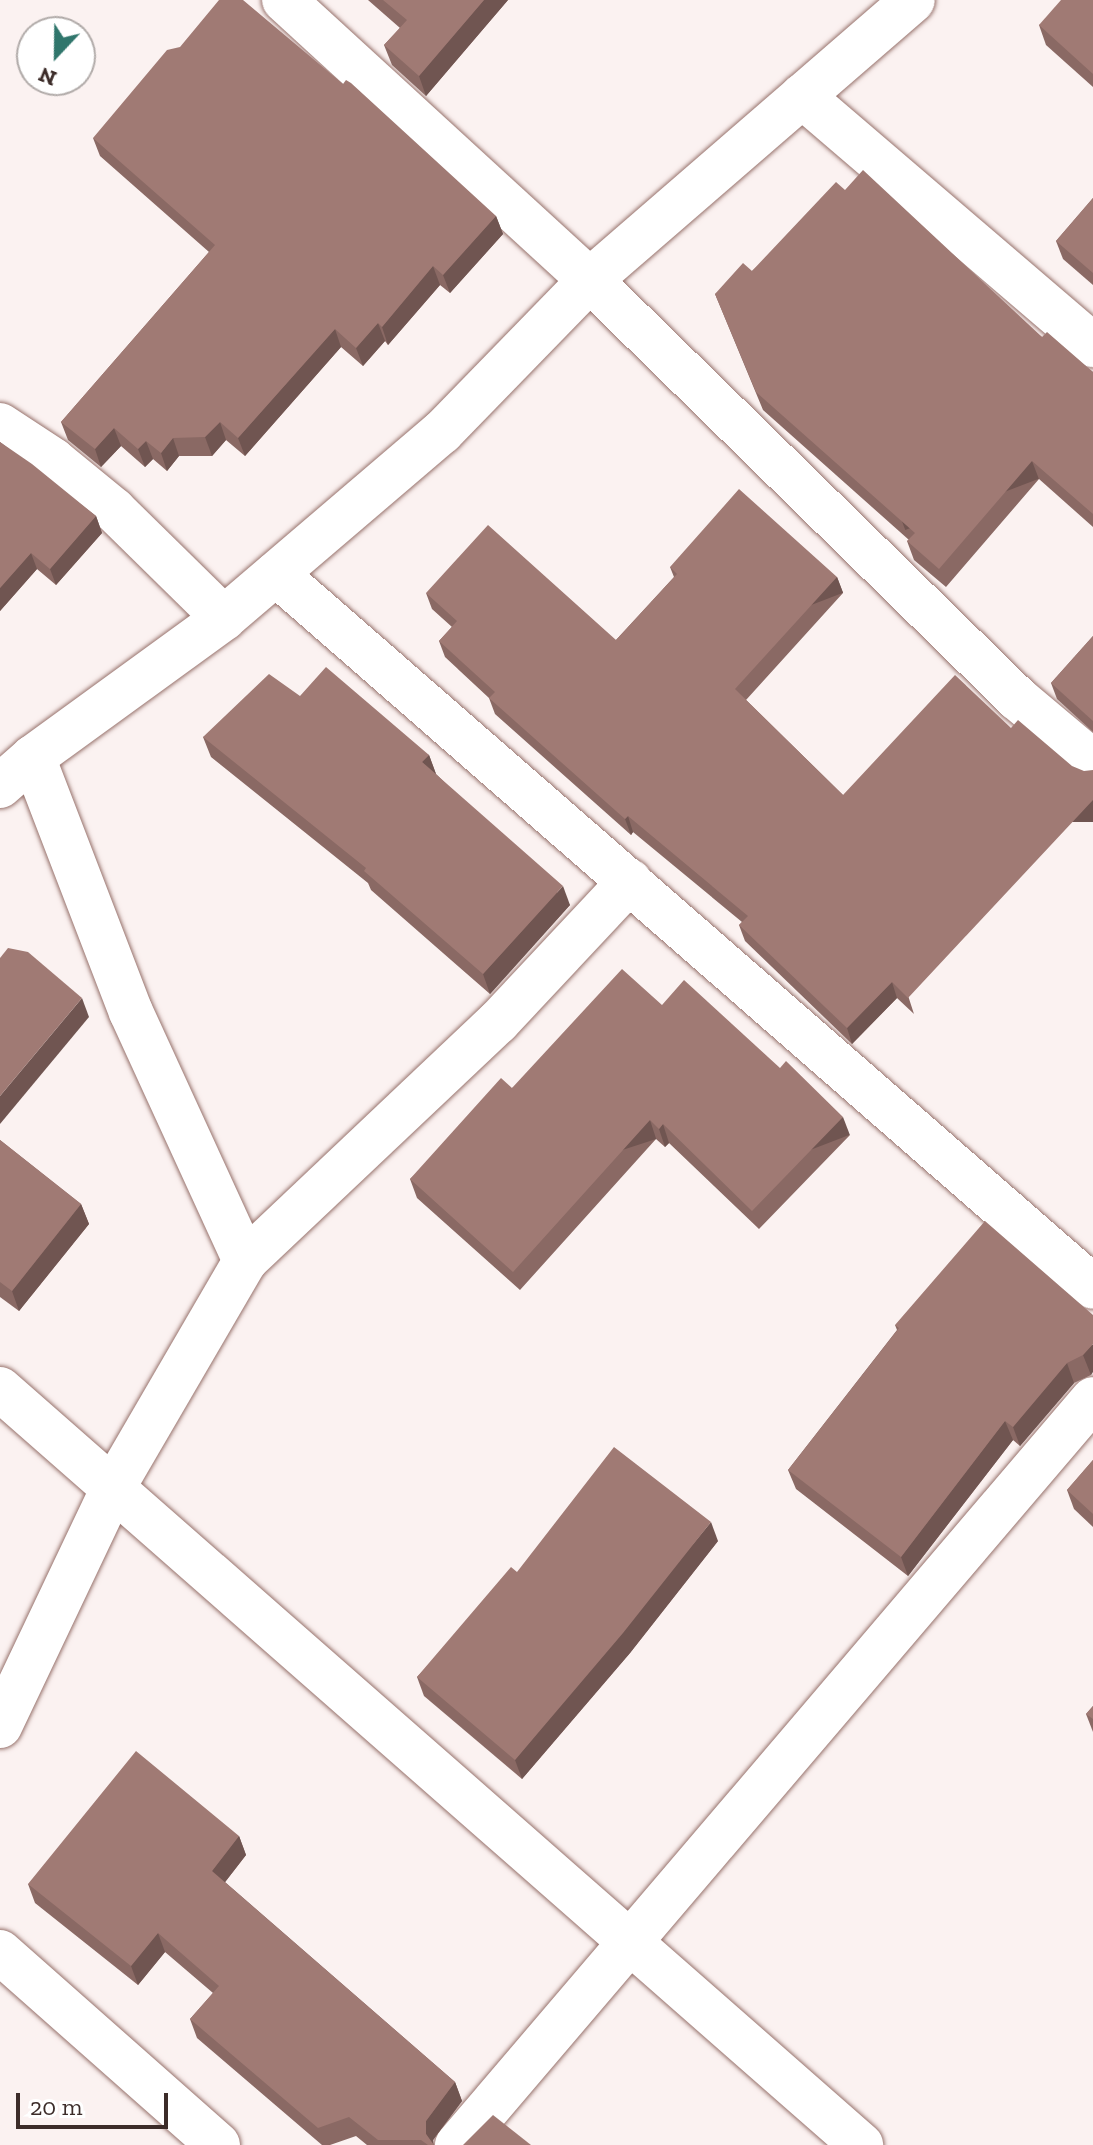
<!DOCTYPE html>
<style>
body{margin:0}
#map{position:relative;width:1093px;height:2145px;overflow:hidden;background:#fbf2f1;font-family:"Zilla Slab",serif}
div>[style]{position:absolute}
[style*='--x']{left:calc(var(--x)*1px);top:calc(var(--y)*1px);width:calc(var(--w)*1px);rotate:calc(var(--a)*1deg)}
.roads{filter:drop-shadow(0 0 2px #97726c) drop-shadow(0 0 2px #97726c)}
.street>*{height:44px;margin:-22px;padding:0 22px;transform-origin:22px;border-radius:22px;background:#fff}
.wall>*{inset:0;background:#8a6964}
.shaded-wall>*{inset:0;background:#705551;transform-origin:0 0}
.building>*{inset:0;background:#a07a74}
span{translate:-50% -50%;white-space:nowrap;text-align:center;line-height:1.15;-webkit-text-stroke:8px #fff;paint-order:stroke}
.north{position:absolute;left:16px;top:16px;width:80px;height:80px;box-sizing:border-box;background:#fff;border:2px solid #b1aba9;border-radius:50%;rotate:202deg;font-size:22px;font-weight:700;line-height:32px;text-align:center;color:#3c2c29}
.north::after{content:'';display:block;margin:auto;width:28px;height:36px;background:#30766c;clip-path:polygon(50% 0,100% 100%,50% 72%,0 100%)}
.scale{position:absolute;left:16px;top:2093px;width:152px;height:36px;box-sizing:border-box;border:4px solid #3c2c29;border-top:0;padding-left:10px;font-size:24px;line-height:28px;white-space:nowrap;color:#3c2c29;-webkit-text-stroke:6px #fff;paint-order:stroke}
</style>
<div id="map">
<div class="roads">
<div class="street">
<div style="--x:284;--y:0;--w:415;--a:42.5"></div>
<div style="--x:590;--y:280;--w:598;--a:44.39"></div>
<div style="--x:1017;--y:698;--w:99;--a:40.1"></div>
<div style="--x:802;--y:96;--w:383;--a:40.6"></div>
<div style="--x:0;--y:425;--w:64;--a:33.4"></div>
<div style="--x:53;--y:460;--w:79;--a:39.3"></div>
<div style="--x:114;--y:510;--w:154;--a:44.5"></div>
<div style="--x:276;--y:574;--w:1084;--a:41.11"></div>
<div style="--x:33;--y:757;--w:273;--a:69"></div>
<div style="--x:131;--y:1012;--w:274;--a:65.4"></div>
<div style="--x:0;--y:786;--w:44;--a:-41.3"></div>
<div style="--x:33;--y:757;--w:236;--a:-36"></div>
<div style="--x:224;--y:618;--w:287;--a:-40.5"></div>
<div style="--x:442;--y:432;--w:212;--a:-45.8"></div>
<div style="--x:590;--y:280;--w:427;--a:-40.9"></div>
<div style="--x:0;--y:1389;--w:1146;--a:41.28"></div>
<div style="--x:0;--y:1726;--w:263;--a:-64.6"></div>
<div style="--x:113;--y:1488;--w:263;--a:-59.8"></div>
<div style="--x:245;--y:1261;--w:348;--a:-43.4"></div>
<div style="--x:498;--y:1022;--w:193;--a:-46.9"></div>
<div style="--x:0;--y:1952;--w:291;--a:41.5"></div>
<div style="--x:457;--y:2145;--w:980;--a:-49.55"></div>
</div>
</div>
<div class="wall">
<div style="clip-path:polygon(368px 0,508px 0,426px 96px,392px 65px,384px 45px,400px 28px)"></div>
<div style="clip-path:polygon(1093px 0,1093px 87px,1046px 45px,1039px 25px)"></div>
<div style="clip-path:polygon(93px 138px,496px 216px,503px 234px,450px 293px,440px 285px,388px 345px,385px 341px,363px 366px,341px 347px,245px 456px,226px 440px,212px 456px,179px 456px,167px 471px,153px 459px,145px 467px,121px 446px,101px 467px,68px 440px,61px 422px,209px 252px,100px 156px)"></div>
<div style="clip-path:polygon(845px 190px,1042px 337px,1093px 372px,1093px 527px,1039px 479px,946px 587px,914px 560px,907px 541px,909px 540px,763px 410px,715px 294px,752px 271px)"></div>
<div style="clip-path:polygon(1093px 198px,1093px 285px,1063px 259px,1056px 241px)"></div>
<div style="clip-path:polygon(0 442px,96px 516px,102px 533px,56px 585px,37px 569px,0 611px)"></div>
<div style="clip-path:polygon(670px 567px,837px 577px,843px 593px,746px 700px,843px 795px,914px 1014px,897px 998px,852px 1044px,745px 941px,739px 925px,742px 922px,633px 832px,631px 835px,495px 714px,489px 698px,445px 657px,439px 641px,452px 627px,432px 609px,426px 593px,616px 640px,674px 577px)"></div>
<div style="clip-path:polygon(1093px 636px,1093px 732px,1057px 699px,1051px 683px)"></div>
<div style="clip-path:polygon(300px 696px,429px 755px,436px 774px,570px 905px,490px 994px,371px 890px,368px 883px,211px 757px,203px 737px)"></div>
<div style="clip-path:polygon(662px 1005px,850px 1135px,759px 1229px,669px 1143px,665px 1147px,656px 1139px,520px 1290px,417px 1198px,410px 1179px,512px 1088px)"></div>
<div style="clip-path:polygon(0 1140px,81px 1204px,89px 1224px,19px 1311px,0 1297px)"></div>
<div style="clip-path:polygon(1093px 1315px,1091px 1375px,1074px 1383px,1020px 1446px,1013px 1440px,908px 1576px,796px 1489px,788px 1470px,897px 1330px,895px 1325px)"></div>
<div style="clip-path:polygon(1093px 1460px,1093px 1527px,1074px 1509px,1067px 1490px)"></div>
<div style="clip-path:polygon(718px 1541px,630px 1653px,522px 1779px,424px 1696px,417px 1677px,517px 1572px)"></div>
<div style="clip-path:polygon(1093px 1706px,1093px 1732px,1086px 1714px)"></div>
<div style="clip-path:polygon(239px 1836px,246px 1855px,225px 1882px,455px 2082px,462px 2101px,433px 2140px,434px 2145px,367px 2145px,356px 2136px,330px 2145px,322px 2145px,197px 2038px,190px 2019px,213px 1993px,165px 1952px,138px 1985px,35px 1903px,28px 1884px)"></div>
</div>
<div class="shaded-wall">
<div style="clip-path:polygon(484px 0,508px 0,426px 96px,419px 76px)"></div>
<div style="clip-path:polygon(496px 216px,503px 234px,450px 293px,443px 275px)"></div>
<div style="clip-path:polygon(433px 266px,440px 285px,388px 345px,382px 327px)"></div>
<div style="clip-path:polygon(378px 323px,385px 341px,363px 366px,356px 348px)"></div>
<div style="clip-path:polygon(335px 329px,341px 347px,245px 456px,238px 438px)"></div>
<div style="clip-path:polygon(220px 422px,226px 440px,212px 456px,205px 437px)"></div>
<div style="clip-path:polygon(114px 428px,121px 446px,101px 467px,95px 449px)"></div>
<div style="clip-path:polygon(173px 438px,179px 456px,167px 471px,161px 453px)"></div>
<div style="clip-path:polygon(146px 441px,153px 459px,145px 467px,138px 449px)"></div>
<div style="left:1032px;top:461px;width:19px;height:143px;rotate:69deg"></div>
<div style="clip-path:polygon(96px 516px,102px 533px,56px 585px,50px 569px)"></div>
<div style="clip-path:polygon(31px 553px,37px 569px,0 611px,0 588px)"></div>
<div style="left:837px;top:577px;width:17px;height:151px;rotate:69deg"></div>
<div style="clip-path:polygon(429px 755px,436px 774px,422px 762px)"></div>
<div style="left:1093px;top:800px;width:22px;height:271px;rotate:90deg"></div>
<div style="clip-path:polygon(628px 816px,633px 832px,631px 835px,625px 819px)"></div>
<div style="clip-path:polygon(563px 886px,570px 905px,490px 994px,483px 974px)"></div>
<div style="clip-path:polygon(892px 982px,897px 998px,852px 1044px,847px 1028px)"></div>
<div style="clip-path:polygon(82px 998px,89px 1017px,0 1124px,0 1096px)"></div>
<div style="left:843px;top:1117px;width:19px;height:131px;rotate:69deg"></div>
<div style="left:650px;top:1120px;width:20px;height:205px;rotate:72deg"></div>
<div style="clip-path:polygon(663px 1124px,669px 1143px,665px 1147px,659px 1129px)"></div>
<div style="clip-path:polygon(81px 1204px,89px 1224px,19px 1311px,12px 1291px)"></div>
<div style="clip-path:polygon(1093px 1344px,1093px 1372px,1091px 1375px,1083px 1355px)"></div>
<div style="clip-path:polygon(1067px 1363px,1074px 1383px,1020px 1446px,1013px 1427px)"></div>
<div style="clip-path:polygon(1005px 1421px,1013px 1440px,908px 1576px,901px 1557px)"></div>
<div style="clip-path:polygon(711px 1522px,718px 1541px,630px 1653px,522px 1779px,515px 1760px)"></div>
<div style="clip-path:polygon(239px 1836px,246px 1855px,219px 1890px,212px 1871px)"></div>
<div style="clip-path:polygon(158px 1933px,165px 1952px,138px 1985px,131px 1966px)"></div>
<div style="clip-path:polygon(455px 2082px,462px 2101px,433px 2140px,433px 2145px,426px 2134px,426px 2121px)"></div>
</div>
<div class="building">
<div style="clip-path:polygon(219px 0,243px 0,343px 84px,346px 80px,351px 83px,496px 216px,443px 275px,433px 266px,382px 327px,378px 323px,356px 348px,335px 329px,238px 438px,220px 422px,205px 437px,173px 438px,161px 453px,146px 441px,138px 449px,114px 428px,95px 449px,61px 422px,215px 245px,93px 138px,167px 50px,180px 47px)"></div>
<div style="clip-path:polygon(383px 0,484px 0,419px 76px,384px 45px,407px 20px)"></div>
<div style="clip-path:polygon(1061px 0,1093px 0,1093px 74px,1039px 25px)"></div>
<div style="clip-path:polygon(863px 170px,1042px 337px,1047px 332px,1093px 372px,1093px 514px,1032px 461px,939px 569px,907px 541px,915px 533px,756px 392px,715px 294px,743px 263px,752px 271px,836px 182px,845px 190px)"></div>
<div style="clip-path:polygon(1093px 198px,1093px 273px,1056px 241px)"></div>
<div style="clip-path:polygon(0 442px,32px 464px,96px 516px,50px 569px,31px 553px,0 588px)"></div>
<div style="clip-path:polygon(739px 489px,837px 577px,735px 689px,843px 795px,955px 675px,1011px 728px,1018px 720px,1072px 766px,1084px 771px,1093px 770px,1093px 800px,908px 998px,892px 982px,847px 1028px,739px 925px,748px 916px,628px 816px,625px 819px,489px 698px,495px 692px,439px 641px,457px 621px,426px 593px,488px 525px,616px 640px,677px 574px,670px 567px)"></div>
<div style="clip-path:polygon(1093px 636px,1093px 721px,1051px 683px)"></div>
<div style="clip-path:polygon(326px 667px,429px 755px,422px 762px,563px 886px,483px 974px,364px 871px,366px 868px,203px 737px,269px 674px,300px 696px)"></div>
<div style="clip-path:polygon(8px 948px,28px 952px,82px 998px,0 1096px,0 958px)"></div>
<div style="clip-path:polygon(622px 969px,662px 1005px,684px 980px,780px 1068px,786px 1061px,843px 1117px,752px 1211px,663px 1124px,659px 1129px,650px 1120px,513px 1272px,410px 1179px,501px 1078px,512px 1088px)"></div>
<div style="clip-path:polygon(0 1140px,81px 1204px,12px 1291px,0 1282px)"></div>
<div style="clip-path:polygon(985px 1221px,1093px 1315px,1093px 1344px,1083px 1355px,1067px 1363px,1013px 1427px,1005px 1421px,901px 1557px,788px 1470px,899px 1328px,895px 1325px)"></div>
<div style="clip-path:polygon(614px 1447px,711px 1522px,623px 1633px,515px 1760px,417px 1677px,511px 1567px,517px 1572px)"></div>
<div style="clip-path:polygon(1093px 1460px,1093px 1514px,1067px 1490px)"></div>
<div style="clip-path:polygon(1093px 1706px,1093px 1719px,1086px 1714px)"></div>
<div style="clip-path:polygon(136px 1751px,239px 1836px,212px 1871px,455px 2082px,426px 2121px,426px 2134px,434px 2145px,428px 2145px,421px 2140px,378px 2140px,349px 2117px,318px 2128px,190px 2019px,219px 1986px,158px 1933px,131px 1966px,28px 1884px)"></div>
<div style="clip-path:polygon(493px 2115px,531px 2145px,463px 2145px)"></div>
</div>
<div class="north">N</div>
<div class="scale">20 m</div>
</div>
